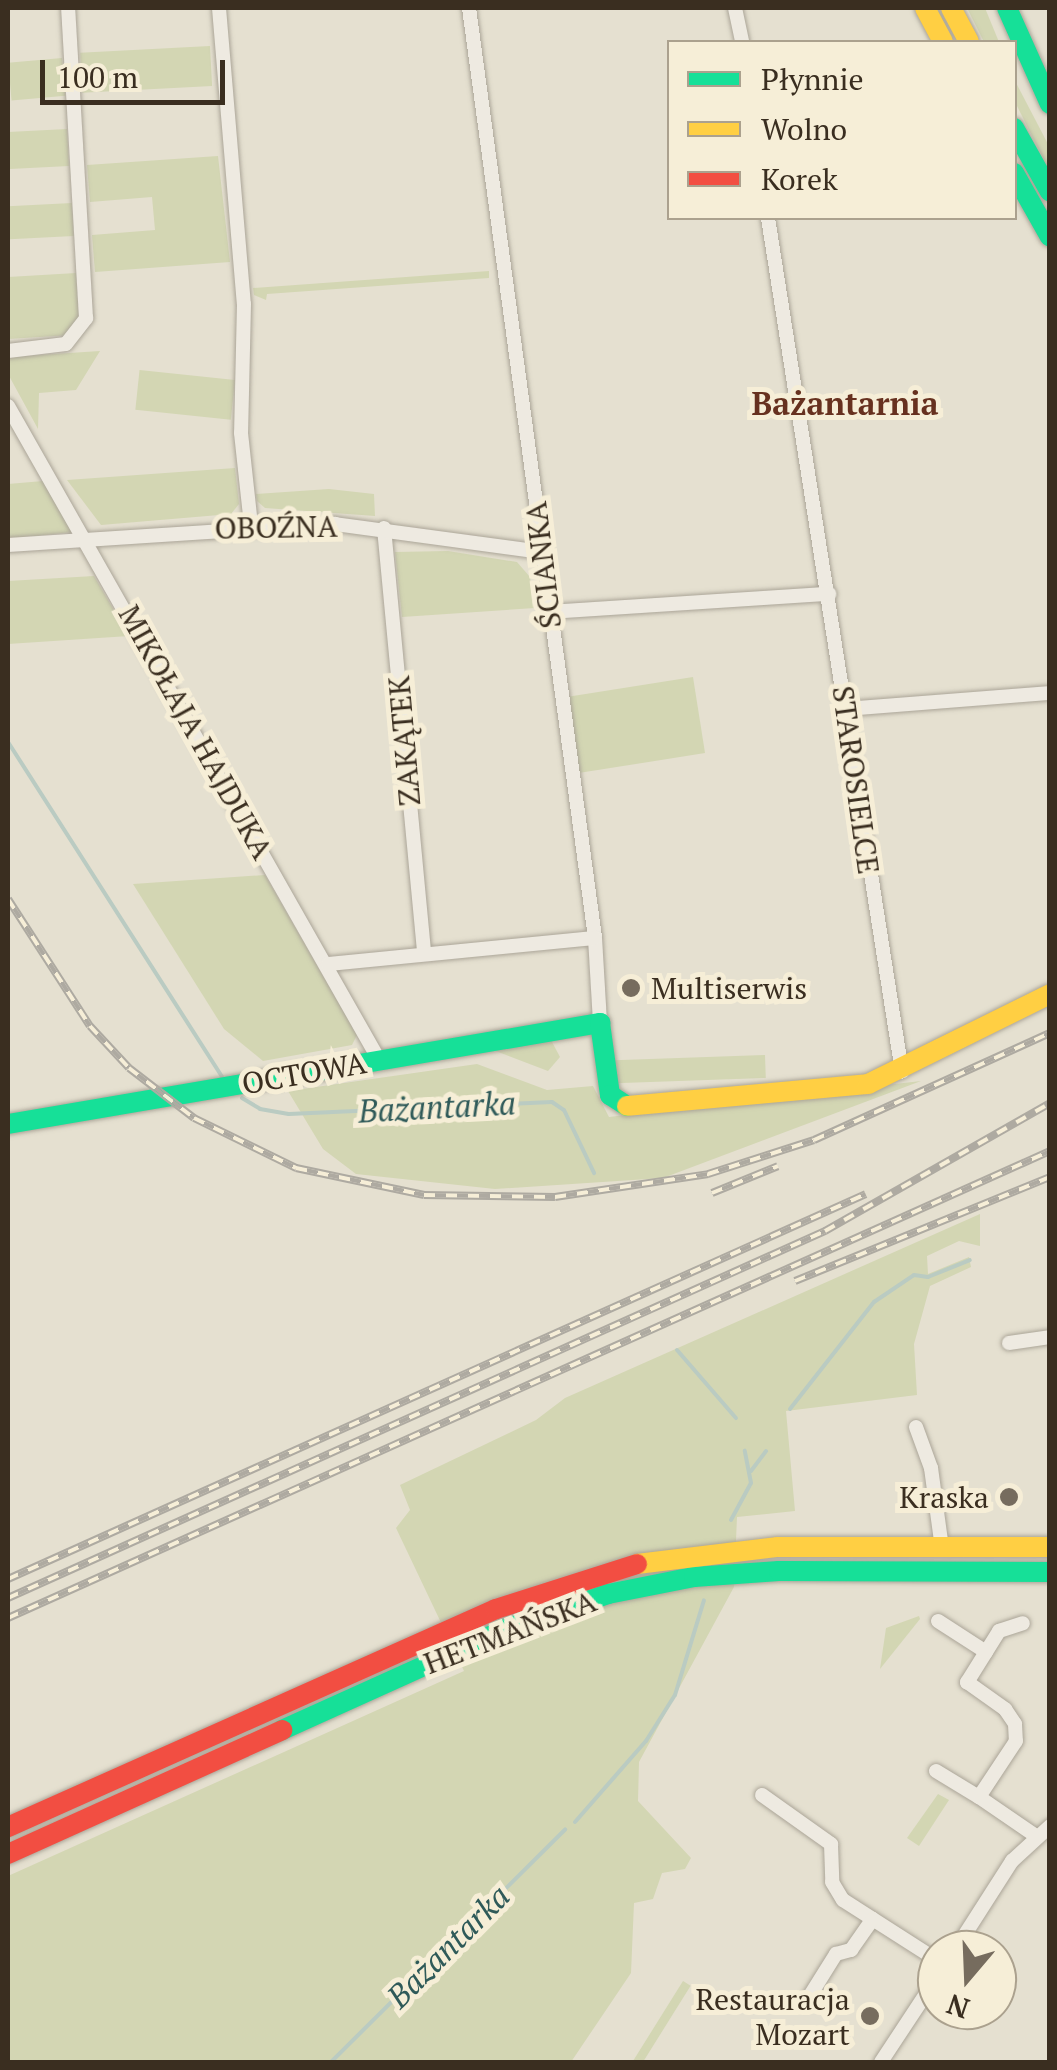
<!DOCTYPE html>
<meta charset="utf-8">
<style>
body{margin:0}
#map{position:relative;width:1057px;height:2070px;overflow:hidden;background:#e5e0d0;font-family:"PT Serif",serif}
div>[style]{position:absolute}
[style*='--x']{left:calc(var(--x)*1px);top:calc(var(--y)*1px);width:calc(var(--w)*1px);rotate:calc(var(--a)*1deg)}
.green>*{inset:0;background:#d3d6b3;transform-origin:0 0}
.stream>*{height:4px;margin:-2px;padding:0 2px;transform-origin:2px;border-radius:2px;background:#bacbc2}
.roads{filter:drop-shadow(0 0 2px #aba598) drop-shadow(0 0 2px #aba598)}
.street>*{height:14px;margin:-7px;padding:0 7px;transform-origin:7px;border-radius:7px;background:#eeeae1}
.fast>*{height:20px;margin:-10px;padding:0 10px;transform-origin:10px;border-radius:10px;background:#16e098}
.slow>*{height:20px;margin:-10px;padding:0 10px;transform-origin:10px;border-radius:10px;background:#ffcf43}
.jam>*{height:20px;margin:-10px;padding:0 10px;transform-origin:10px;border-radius:10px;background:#f24e42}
.rail>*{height:8px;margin-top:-4px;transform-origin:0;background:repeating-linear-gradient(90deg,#f6eed7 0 11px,#aeaaa1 0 22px);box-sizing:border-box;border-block:2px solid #aeaaa1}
.dots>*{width:28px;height:28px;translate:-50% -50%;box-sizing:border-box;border:5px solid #f6eed7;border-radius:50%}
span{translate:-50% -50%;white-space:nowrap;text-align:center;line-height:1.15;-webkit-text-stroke:10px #f6eed7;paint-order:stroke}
.street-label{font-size:30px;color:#3a2e20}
.poi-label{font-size:30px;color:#3a2e20}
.left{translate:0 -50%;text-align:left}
.right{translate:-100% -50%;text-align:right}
.neighbourhood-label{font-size:32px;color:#67311f;font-weight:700}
.water-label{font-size:32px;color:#2f5a59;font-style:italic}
.frame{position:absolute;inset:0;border:10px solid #3a2e20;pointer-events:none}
.legend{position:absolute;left:667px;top:40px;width:350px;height:180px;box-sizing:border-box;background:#f6eed7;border:2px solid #aba18e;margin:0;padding:12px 18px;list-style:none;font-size:30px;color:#3a2e20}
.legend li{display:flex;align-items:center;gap:20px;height:50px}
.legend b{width:50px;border:2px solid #aba18e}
.north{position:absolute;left:917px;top:1930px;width:100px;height:100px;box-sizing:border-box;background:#f6eed7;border:2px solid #aba18e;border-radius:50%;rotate:199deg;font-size:28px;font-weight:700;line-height:40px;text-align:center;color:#3a2e20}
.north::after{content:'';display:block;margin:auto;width:35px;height:45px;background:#766c5e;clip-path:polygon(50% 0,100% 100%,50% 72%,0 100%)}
.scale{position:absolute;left:40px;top:60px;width:185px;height:45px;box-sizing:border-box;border:5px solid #3a2e20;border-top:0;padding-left:12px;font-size:30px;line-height:35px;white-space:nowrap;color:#3a2e20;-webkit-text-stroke:8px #f6eed7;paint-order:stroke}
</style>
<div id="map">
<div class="green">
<div style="clip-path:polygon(967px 8px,985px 8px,999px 42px,984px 42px)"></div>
<div style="left:210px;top:46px;width:40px;height:130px;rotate:87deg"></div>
<div style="left:62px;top:58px;width:38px;height:54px;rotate:85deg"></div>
<div style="clip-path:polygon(1014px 79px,1049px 146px,1049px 170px,1015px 102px)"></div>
<div style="left:67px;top:129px;width:37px;height:59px;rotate:87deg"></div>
<div style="clip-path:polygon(218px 156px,230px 262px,95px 272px,92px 235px,155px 230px,152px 197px,90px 202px,87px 165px)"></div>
<div style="left:72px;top:203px;width:33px;height:64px;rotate:87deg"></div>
<div style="clip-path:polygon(489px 271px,489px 278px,267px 294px,266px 300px,254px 295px,253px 288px)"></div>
<div style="clip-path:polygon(76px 273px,80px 325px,71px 335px,8px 339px,8px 277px)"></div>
<div style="clip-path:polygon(100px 351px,76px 390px,39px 393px,38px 429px,8px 374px,8px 357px)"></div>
<div style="left:235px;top:380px;width:40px;height:96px;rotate:96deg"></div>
<div style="clip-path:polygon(235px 468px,239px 504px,231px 514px,101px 525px,67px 480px)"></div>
<div style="clip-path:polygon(43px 481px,72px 532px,8px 539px,8px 484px)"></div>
<div style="clip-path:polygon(329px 489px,374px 494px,375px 516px,265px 508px,257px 501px,256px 494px)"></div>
<div style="clip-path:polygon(448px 551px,517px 562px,530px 577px,535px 608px,402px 617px,395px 552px)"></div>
<div style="clip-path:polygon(94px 576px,129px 636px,8px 644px,8px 581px)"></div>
<div style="left:693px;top:677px;width:77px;height:128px;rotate:81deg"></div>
<div style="clip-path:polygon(265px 875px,357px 1035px,352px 1045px,263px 1061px,224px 1029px,133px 884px)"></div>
<div style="clip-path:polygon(551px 1040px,560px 1057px,548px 1071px,488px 1048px)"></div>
<div style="left:765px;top:1055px;width:23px;height:151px;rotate:88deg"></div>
<div style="clip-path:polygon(477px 1064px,547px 1090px,593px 1086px,609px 1117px,921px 1081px,663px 1178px,495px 1189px,356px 1174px,323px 1149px,288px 1091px)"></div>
<div style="clip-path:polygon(980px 1214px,980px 1246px,959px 1241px,927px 1256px,928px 1274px,969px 1257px,971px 1267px,930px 1286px,914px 1344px,917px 1395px,786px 1411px,795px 1511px,737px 1517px,734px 1587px,639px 1762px,638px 1801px,691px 1858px,685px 1869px,662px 1873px,653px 1899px,634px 1903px,631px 1973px,571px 2062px,8px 2062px,8px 1876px,464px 1671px,396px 1528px,410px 1510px,400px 1485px,536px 1420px,565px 1398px)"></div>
<div style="clip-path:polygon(919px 1616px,920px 1619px,880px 1669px,886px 1628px)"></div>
<div style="clip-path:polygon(938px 1794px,949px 1800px,919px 1846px,907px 1838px)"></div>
<div style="left:683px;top:1981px;width:9px;height:97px;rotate:32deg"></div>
</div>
<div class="stream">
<div style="--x:8;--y:742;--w:397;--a:57.4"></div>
<div style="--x:242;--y:1098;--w:21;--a:31"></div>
<div style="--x:260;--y:1109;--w:29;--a:10"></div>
<div style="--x:289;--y:1114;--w:263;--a:-2.6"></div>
<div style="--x:552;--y:1102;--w:14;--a:34"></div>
<div style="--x:564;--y:1110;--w:70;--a:64.5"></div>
<div style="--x:677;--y:1350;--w:90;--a:49.1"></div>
<div style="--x:790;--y:1409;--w:136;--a:-51.9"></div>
<div style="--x:874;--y:1302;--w:48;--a:-34"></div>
<div style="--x:914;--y:1275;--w:14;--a:8"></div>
<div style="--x:928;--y:1277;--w:45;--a:-22"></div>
<div style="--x:751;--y:1471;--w:25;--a:-53"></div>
<div style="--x:731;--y:1520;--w:42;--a:-61.6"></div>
<div style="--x:751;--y:1483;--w:33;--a:-101"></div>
<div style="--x:575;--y:1822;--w:108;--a:-48.8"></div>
<div style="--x:646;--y:1741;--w:54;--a:-57.8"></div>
<div style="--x:675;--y:1695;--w:99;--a:-73"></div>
<div style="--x:331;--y:2062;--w:330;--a:-44.8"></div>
</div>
<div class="roads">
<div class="street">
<div style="--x:219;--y:8;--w:297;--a:85.2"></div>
<div style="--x:244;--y:304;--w:129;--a:91.3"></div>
<div style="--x:241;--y:433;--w:93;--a:83.8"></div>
<div style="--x:469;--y:8;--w:938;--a:82.28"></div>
<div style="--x:595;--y:938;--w:85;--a:86.6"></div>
<div style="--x:735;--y:8;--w:35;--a:78"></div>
<div style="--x:768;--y:218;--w:864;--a:81.08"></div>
<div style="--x:8;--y:351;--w:58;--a:-6.9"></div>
<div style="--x:66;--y:344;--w:33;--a:-52"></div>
<div style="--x:86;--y:318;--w:311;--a:-93.3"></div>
<div style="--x:8;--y:406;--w:752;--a:60.43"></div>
<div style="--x:384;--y:528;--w:427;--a:84.6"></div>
<div style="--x:8;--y:545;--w:328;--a:-3.7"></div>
<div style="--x:335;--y:524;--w:209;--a:7.7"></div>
<div style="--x:548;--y:612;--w:282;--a:-3.7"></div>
<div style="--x:846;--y:709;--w:205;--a:-4.5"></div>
<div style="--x:328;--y:964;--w:268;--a:-5.6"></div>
<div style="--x:1009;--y:1343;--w:41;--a:-8.3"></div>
<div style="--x:916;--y:1427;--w:44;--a:69.9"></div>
<div style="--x:931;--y:1468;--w:81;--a:82.2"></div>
<div style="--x:938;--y:1621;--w:57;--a:32.9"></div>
<div style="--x:986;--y:1652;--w:36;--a:122"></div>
<div style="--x:967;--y:1682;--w:47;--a:35.4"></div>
<div style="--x:1005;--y:1709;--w:18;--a:56"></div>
<div style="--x:1015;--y:1724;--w:17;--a:87"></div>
<div style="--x:1016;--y:1741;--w:67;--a:123.5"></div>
<div style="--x:979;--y:1797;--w:69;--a:34.4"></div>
<div style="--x:986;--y:1652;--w:25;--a:-58"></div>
<div style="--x:999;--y:1631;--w:25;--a:-18"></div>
<div style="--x:936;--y:1771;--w:50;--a:31.2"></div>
<div style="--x:762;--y:1795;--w:85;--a:35.4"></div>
<div style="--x:831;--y:1844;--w:38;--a:88"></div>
<div style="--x:832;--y:1882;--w:21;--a:59"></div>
<div style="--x:843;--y:1900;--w:112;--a:32.6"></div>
<div style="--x:955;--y:1950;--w:106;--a:-57.4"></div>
<div style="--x:1012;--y:1861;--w:52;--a:-42.6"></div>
<div style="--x:806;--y:2002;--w:57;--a:-58"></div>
<div style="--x:836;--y:1954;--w:16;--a:-15"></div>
<div style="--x:851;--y:1950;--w:38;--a:-55"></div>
<div style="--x:881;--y:2062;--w:102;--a:-56.6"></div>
</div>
<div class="fast">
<div style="--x:1007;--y:8;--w:105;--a:65.9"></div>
<div style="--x:1014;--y:128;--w:73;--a:60.6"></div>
<div style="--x:1014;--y:173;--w:73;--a:60.6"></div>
<div style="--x:8;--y:1124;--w:601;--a:-9.68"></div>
<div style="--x:600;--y:1023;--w:73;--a:82.1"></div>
<div style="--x:610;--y:1095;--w:20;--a:33"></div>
<div style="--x:282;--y:1730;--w:243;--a:-24.3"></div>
<div style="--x:503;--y:1630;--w:111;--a:-18.9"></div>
<div style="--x:608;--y:1594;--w:88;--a:-11.2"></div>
<div style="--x:694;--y:1577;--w:85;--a:-4"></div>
<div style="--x:779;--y:1571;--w:271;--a:0.2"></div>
</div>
<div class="slow">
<div style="--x:925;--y:8;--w:38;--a:62"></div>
<div style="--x:951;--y:8;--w:38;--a:62"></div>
<div style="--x:627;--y:1106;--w:242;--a:-5.2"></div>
<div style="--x:868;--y:1084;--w:203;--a:-26.3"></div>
<div style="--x:637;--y:1564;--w:142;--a:-6.9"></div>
<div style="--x:778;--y:1547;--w:272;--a:0"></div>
</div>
<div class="jam">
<div style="--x:8;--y:1827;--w:534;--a:-24.07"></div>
<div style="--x:496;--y:1609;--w:148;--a:-17.7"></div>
<div style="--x:8;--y:1854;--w:301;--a:-24.3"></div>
</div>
</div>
<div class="rail">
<div style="--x:8;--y:899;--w:151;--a:57.2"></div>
<div style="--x:90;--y:1026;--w:57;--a:47.1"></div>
<div style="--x:129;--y:1068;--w:82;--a:37.6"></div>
<div style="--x:194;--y:1118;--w:114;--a:26.1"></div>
<div style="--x:296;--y:1168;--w:131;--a:11.9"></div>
<div style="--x:424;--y:1195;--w:131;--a:0.9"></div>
<div style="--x:555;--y:1197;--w:155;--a:-8.5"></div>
<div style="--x:708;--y:1174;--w:111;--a:-17.8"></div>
<div style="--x:814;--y:1140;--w:259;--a:-24.4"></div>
<div style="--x:712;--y:1193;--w:71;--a:-22.2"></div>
<div style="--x:795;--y:1281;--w:275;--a:-22.2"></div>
<div style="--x:8;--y:1579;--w:940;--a:-24.17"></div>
<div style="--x:8;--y:1598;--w:896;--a:-24.19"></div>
<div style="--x:825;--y:1231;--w:259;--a:-29.6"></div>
<div style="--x:8;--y:1618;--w:1142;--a:-24.14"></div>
</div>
<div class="dots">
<div style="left:631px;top:988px;background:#766c5e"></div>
<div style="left:1009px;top:1497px;background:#766c5e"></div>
<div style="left:870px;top:2016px;background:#766c5e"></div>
</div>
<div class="street-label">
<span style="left:276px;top:527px;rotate:-1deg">OBOŹNA</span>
<span style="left:543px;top:565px;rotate:-97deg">ŚCIANKA</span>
<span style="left:196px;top:732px;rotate:61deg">MIKOŁAJA HAJDUKA</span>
<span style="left:404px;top:741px;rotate:-95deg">ZAKĄTEK</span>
<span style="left:856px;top:780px;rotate:82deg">STAROSIELCE</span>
<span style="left:304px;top:1073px;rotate:-10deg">OCTOWA</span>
<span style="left:510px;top:1632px;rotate:-21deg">HETMAŃSKA</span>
</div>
<div class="poi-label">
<span class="left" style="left:651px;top:988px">Multiserwis</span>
<span class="right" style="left:989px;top:1497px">Kraska</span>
<span class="right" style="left:850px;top:2016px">Restauracja<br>Mozart</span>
</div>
<div class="neighbourhood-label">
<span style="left:845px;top:403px">Bażantarnia</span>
</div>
<div class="water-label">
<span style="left:437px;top:1107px;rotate:-3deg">Bażantarka</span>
<span style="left:448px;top:1946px;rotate:-45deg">Bażantarka</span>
</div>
<div class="frame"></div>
<ul class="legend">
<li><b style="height:12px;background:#16e098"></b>Płynnie</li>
<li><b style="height:12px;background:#ffcf43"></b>Wolno</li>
<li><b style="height:12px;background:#f24e42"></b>Korek</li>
</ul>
<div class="north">N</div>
<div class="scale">100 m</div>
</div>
